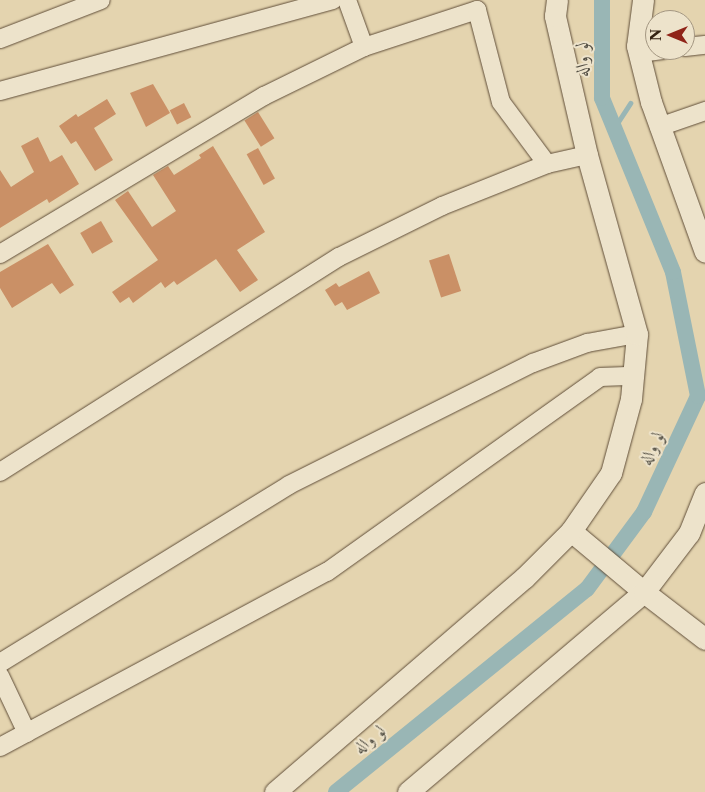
<!DOCTYPE html>
<meta charset="utf-8">
<style>
body{margin:0}
#map{position:relative;width:705px;height:792px;overflow:hidden;background:#e4d4af;font-family:"Libre Caslon Text",Amiri,serif}
div>[style]{position:absolute}
[style*='--x']{left:calc(var(--x)*1px);top:calc(var(--y)*1px);width:calc(var(--w)*1px);rotate:calc(var(--a)*1deg)}
.stream>*{height:5px;margin:-2.5px;padding:0 2.5px;transform-origin:2.5px;border-radius:2.5px;background:#99b6b5}
.canal>*{height:16px;margin:-8px;padding:0 8px;transform-origin:8px;border-radius:8px;background:#99b6b5}
.building>*{inset:0;background:#ca9066;transform-origin:0 0}
.roads{filter:drop-shadow(0 0 1px #604e39) drop-shadow(0 0 1px #604e39)}
.minor>*{height:18px;margin:-9px;padding:0 9px;transform-origin:9px;border-radius:9px;background:#ede3cb}
.tertiary>*{height:21px;margin:-10.5px;padding:0 10.5px;transform-origin:10.5px;border-radius:10.5px;background:#ede3cb}
span{translate:-50% -50%;white-space:nowrap;text-align:center;line-height:1.15;-webkit-text-stroke:4px #ede3cb;paint-order:stroke}
.water-label{font-size:18px;color:#524e43;font-style:italic}
.north{position:absolute;left:645px;top:10px;width:50px;height:50px;box-sizing:border-box;background:#ede3cb;border:1px solid #a39681;border-radius:50%;rotate:270deg;font-size:14px;font-weight:700;line-height:20px;text-align:center;color:#342212}
.north::after{content:'';display:block;margin:auto;width:18px;height:22px;background:#8f2418;clip-path:polygon(50% 0,100% 100%,50% 72%,0 100%)}
</style>
<div id="map">
<div class="stream">
<div style="--x:614;--y:128;--w:30;--a:-57"></div>
</div>
<div class="canal">
<div style="--x:336;--y:792;--w:323;--a:-39"></div>
<div style="--x:587;--y:589;--w:96;--a:-53.5"></div>
<div style="--x:644;--y:512;--w:128;--a:-65"></div>
<div style="--x:698;--y:396;--w:126;--a:-101.4"></div>
<div style="--x:673;--y:272;--w:188;--a:-112.2"></div>
<div style="--x:602;--y:98;--w:98;--a:-90"></div>
</div>
<div class="building">
<div style="clip-path:polygon(153px 84px,170px 113px,146px 127px,130px 93px)"></div>
<div style="clip-path:polygon(107px 99px,116px 114px,94px 128px,113px 160px,95px 171px,76px 141px,71px 144px,59px 126px,76px 114px,78px 117px)"></div>
<div style="left:184px;top:103px;width:16px;height:16px;rotate:63deg"></div>
<div style="left:258px;top:112px;width:31px;height:16px;rotate:58deg"></div>
<div style="clip-path:polygon(38px 137px,50px 162px,62px 155px,79px 184px,49px 203px,47px 199px,0 228px,0 170px,11px 187px,34px 172px,21px 146px)"></div>
<div style="clip-path:polygon(213px 146px,265px 232px,237px 250px,258px 280px,240px 292px,216px 259px,177px 285px,174px 281px,165px 288px,161px 282px,133px 303px,129px 297px,120px 303px,112px 292px,158px 260px,115px 200px,128px 191px,152px 227px,176px 211px,153px 175px,168px 166px,174px 175px,201px 158px,199px 155px)"></div>
<div style="left:258px;top:148px;width:35px;height:13px;rotate:61deg"></div>
<div style="left:101px;top:221px;width:24px;height:24px;rotate:60deg"></div>
<div style="clip-path:polygon(48px 244px,74px 285px,60px 294px,52px 283px,12px 308px,0 288px,0 272px)"></div>
<div style="left:449px;top:254px;width:39px;height:21px;rotate:72deg"></div>
<div style="clip-path:polygon(369px 271px,380px 293px,347px 310px,342px 302px,335px 306px,325px 290px,336px 283px,339px 287px)"></div>
</div>
<div class="roads">
<div class="minor">
<div style="--x:347;--y:0;--w:50;--a:70.1"></div>
<div style="--x:364;--y:47;--w:119;--a:-18.1"></div>
<div style="--x:477;--y:10;--w:95;--a:75.4"></div>
<div style="--x:501;--y:102;--w:77;--a:53.4"></div>
<div style="--x:0;--y:39;--w:108;--a:-21.1"></div>
<div style="--x:685;--y:47;--w:20;--a:-6"></div>
<div style="--x:639;--y:53;--w:24;--a:-7"></div>
<div style="--x:0;--y:91;--w:345;--a:-15.3"></div>
<div style="--x:659;--y:127;--w:49;--a:-19.2"></div>
<div style="--x:0;--y:254;--w:308;--a:-30.9"></div>
<div style="--x:264;--y:96;--w:111;--a:-26.1"></div>
<div style="--x:0;--y:472;--w:401;--a:-32.4"></div>
<div style="--x:339;--y:257;--w:115;--a:-26.3"></div>
<div style="--x:442;--y:206;--w:113;--a:-21.8"></div>
<div style="--x:547;--y:164;--w:41;--a:-12.7"></div>
<div style="--x:0;--y:663;--w:339;--a:-31.6"></div>
<div style="--x:289;--y:485;--w:273;--a:-26.6"></div>
<div style="--x:533;--y:363;--w:58;--a:-20.3"></div>
<div style="--x:587;--y:343;--w:51;--a:-10.2"></div>
<div style="--x:0;--y:676;--w:63;--a:64.7"></div>
<div style="--x:0;--y:747;--w:371;--a:-28.2"></div>
<div style="--x:327;--y:572;--w:335;--a:-35.5"></div>
<div style="--x:600;--y:377;--w:34;--a:-2"></div>
</div>
<div class="tertiary">
<div style="--x:643;--y:0;--w:46;--a:97.4"></div>
<div style="--x:637;--y:46;--w:58;--a:76"></div>
<div style="--x:651;--y:102;--w:159;--a:70.2"></div>
<div style="--x:571;--y:531;--w:95;--a:39.9"></div>
<div style="--x:644;--y:592;--w:77;--a:37.6"></div>
<div style="--x:275;--y:792;--w:328;--a:-40.7"></div>
<div style="--x:524;--y:578;--w:66;--a:-45"></div>
<div style="--x:571;--y:531;--w:70;--a:-55.4"></div>
<div style="--x:611;--y:473;--w:77;--a:-74.9"></div>
<div style="--x:631;--y:399;--w:65;--a:-84.7"></div>
<div style="--x:637;--y:334;--w:186;--a:-105.6"></div>
<div style="--x:587;--y:155;--w:143;--a:-103"></div>
<div style="--x:555;--y:16;--w:16;--a:-83"></div>
<div style="--x:408;--y:792;--w:309;--a:-40.3"></div>
<div style="--x:644;--y:592;--w:74;--a:-52.7"></div>
<div style="--x:689;--y:533;--w:43;--a:-68.2"></div>
</div>
</div>
<div class="water-label">
<span style="left:582px;top:59px;rotate:-90deg">لو واله</span>
<span style="left:652px;top:448px;rotate:-65deg">لو واله</span>
<span style="left:370px;top:739px;rotate:-39deg">لو واله</span>
</div>
<div class="north">N</div>
</div>
